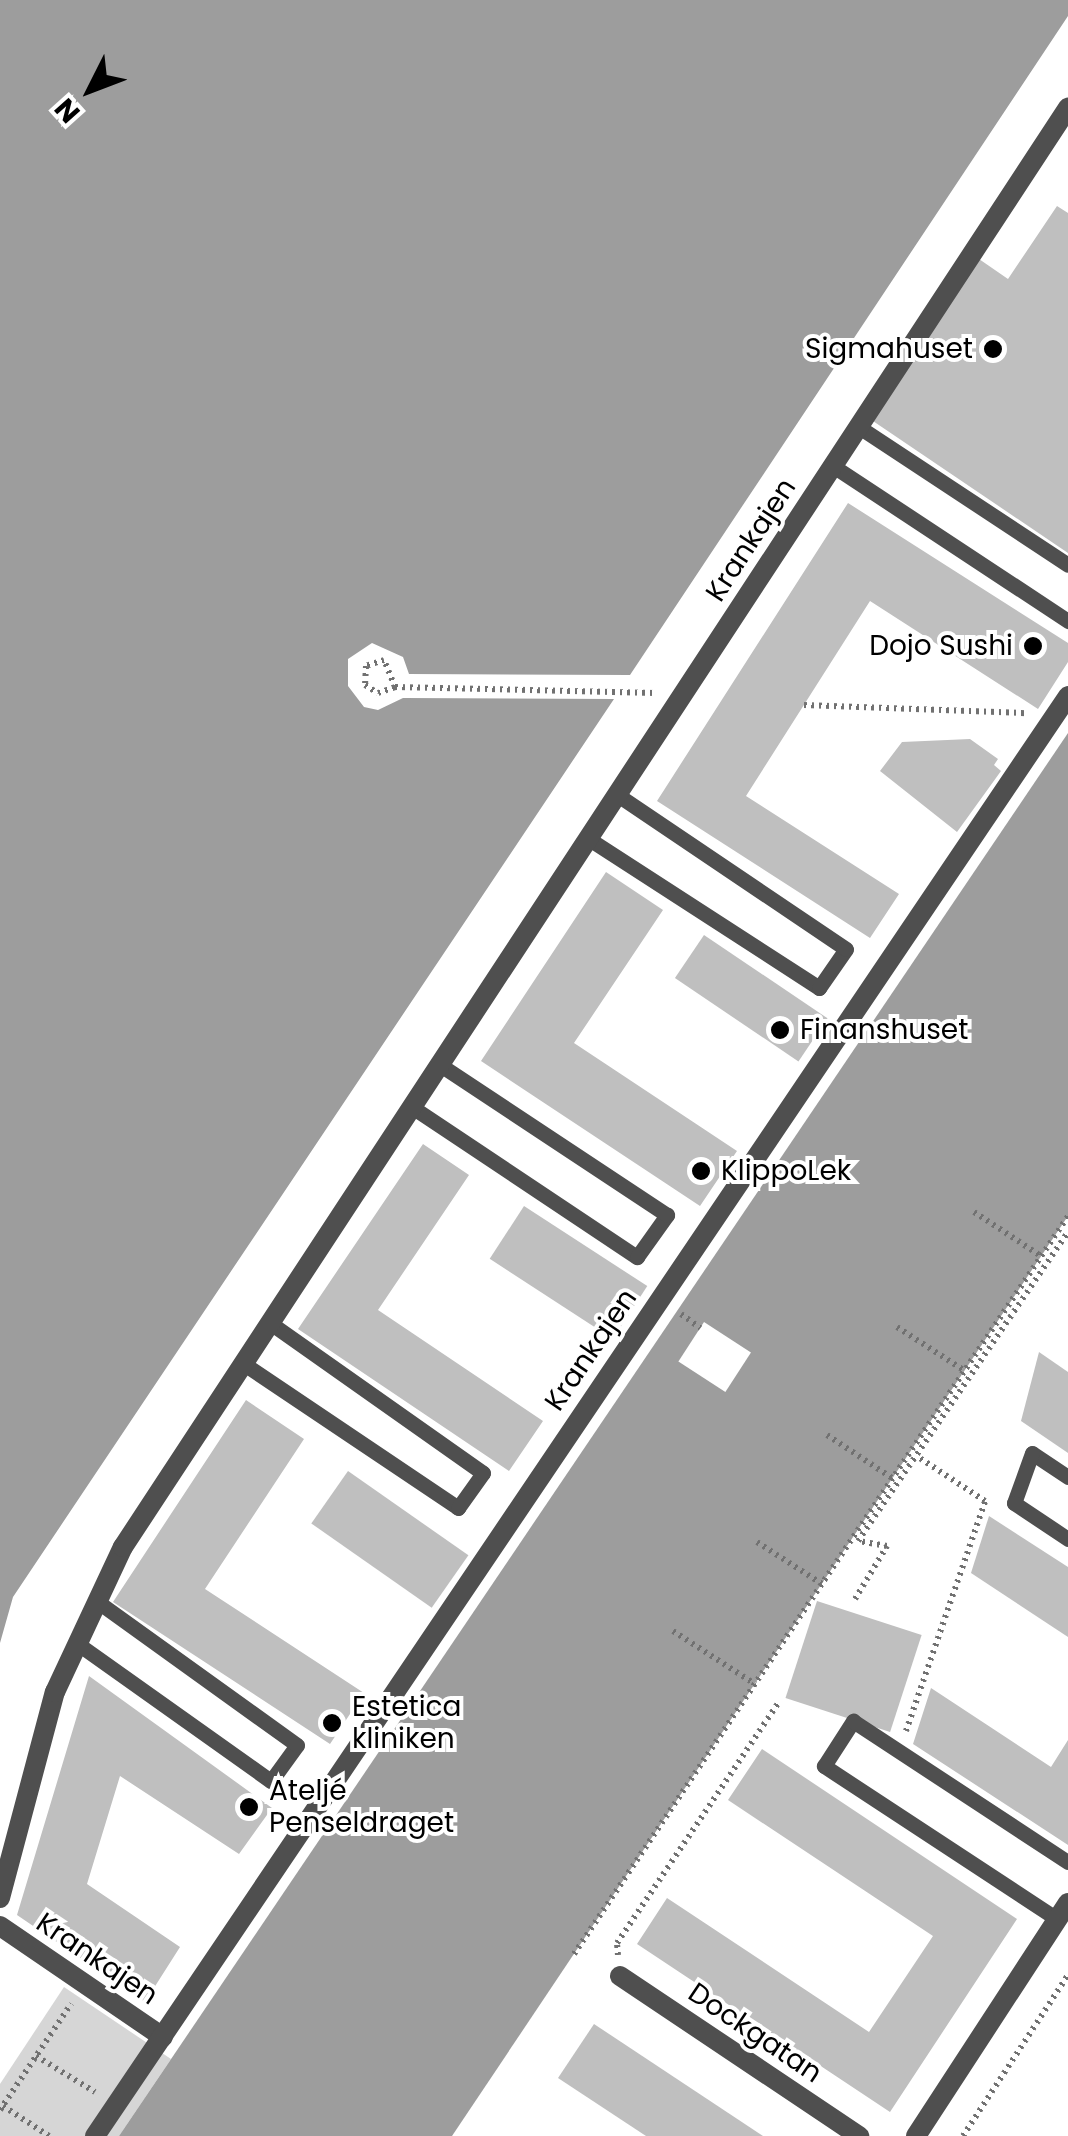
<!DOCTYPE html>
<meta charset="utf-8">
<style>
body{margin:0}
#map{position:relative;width:1068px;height:2136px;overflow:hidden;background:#fff;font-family:Poppins,sans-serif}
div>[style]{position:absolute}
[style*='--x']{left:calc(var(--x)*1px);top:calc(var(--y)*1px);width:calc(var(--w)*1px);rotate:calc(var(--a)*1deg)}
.green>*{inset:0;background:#d6d6d6}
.water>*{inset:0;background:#9d9d9d}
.pier>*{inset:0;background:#fff;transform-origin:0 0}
.building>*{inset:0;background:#bfbfbf;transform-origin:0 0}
.path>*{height:6px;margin-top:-3px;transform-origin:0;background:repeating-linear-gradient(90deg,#717171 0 2.5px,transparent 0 7.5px)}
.service>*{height:15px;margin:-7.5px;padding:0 7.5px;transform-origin:7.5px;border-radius:7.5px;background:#4f4f4f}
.pedestrian>*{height:20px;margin:-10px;padding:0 10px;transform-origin:10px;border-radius:10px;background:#4f4f4f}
.minor>*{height:20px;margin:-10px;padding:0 10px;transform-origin:10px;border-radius:10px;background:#4f4f4f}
.dots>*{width:28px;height:28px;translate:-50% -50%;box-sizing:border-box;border:5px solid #fff;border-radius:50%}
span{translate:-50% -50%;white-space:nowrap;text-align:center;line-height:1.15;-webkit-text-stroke:8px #fff;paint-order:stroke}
.poi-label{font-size:28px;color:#000}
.right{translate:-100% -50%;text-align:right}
.left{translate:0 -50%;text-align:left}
.street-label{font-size:28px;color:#000}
.north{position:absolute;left:40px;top:40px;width:100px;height:100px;-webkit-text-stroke:8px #fff;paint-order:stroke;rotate:228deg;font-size:28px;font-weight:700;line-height:40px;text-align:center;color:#000}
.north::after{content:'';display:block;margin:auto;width:35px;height:45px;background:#000;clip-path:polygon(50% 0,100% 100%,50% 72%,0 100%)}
</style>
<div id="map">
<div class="green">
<div style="clip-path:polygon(64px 1987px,171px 2059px,119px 2136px,0 2136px,0 2084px)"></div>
</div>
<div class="water">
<div style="clip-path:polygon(0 0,1068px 0,1068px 16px,630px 675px,409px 674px,403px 657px,372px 643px,348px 659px,348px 686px,364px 707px,378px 710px,403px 698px,614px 699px,13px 1597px,0 1643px)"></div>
<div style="clip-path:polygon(1068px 733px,1068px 1216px,452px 2136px,119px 2136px)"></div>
</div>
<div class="pier">
<div style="left:704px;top:1322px;width:56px;height:47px;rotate:33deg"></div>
</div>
<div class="building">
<div style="clip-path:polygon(1057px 206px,1068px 213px,1068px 553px,870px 419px,979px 259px,1008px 279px)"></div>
<div style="clip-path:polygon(848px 503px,1068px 643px,1068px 662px,1038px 709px,870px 601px,746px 796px,899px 894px,870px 938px,657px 801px)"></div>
<div style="clip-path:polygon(970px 739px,998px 759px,994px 765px,1001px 771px,957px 832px,880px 771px,902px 742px)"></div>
<div style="clip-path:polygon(606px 872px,663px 910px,574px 1043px,737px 1151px,700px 1206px,481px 1061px)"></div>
<div style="left:704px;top:935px;width:149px;height:52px;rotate:34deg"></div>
<div style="clip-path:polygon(423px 1144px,469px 1175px,378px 1310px,543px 1421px,509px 1471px,298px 1329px)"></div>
<div style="left:524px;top:1206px;width:147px;height:63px;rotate:33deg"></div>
<div style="clip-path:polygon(1039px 1352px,1068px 1372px,1068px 1453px,1021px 1421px)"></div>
<div style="clip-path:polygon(246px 1400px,304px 1439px,205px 1589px,364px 1693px,330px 1744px,113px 1602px)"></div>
<div style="left:348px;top:1471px;width:147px;height:64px;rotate:35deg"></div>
<div style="clip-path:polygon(989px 1516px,1068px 1567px,1068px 1637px,971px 1573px)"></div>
<div style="left:817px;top:1601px;width:110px;height:102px;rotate:18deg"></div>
<div style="clip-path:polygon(89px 1676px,272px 1808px,239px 1854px,120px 1776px,87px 1884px,180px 1947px,145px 2002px,17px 1915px)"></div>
<div style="clip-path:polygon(931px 1688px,1051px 1767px,1068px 1740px,1068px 1845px,913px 1744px)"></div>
<div style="clip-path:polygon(762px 1749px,1017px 1919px,890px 2112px,637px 1944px,667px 1898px,869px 2032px,933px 1936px,728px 1800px)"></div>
<div style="clip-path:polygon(594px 2024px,763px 2136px,646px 2136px,558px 2078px)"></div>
</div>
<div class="path">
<div style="--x:395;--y:687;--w:29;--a:-112"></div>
<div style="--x:384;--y:660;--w:19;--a:162"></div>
<div style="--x:366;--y:666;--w:19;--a:93"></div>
<div style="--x:365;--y:685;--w:15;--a:32"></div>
<div style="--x:378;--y:693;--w:18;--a:-19"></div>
<div style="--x:395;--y:687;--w:260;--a:1.3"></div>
<div style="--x:804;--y:705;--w:222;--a:2.1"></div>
<div style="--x:974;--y:1212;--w:80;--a:33.3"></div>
<div style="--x:681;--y:1314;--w:24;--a:36"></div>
<div style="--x:897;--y:1327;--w:81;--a:32.9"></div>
<div style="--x:827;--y:1435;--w:78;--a:33.5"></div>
<div style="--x:757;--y:1542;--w:77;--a:32.9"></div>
<div style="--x:855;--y:1599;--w:62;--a:-58.9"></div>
<div style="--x:887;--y:1546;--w:29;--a:-170"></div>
<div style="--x:858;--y:1541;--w:374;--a:-55.8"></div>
<div style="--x:673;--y:1631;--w:98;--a:32.9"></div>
<div style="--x:906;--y:1731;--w:243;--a:-71"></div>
<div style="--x:985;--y:1501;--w:80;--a:-146.7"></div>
<div style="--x:574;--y:1954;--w:888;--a:-56.2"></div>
<div style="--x:618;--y:1955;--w:12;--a:-95"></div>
<div style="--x:617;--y:1943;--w:290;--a:-56.1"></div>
<div style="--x:36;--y:2056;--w:69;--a:31.4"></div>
<div style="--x:3;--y:2106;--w:55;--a:33.1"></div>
<div style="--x:0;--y:2110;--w:128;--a:-56.2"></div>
<div style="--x:963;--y:2136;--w:192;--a:-56.9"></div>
</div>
<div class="service">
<div style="--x:859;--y:427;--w:250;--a:33.4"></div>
<div style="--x:833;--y:466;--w:282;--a:33.4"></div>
<div style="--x:589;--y:839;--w:274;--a:32.9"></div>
<div style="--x:819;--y:988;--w:47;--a:-55.3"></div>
<div style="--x:846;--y:949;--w:275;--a:-146"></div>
<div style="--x:415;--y:1109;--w:267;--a:33.7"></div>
<div style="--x:637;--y:1257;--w:52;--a:-54.5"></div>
<div style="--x:667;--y:1215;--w:270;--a:-146.5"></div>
<div style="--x:244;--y:1364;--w:258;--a:33.9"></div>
<div style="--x:458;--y:1508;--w:43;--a:-54.5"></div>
<div style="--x:483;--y:1473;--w:261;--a:-144.8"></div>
<div style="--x:1068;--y:1477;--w:43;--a:-146.3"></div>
<div style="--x:1032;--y:1453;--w:53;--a:109.8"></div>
<div style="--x:1014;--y:1503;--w:65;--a:33.7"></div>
<div style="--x:78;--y:1644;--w:237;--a:35.4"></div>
<div style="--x:271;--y:1781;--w:44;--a:-54.2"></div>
<div style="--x:297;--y:1745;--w:245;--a:-144.3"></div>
<div style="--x:1057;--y:1919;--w:279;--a:-146.7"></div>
<div style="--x:824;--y:1766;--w:54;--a:-57.2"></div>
<div style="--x:853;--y:1721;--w:257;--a:33.3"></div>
</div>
<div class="pedestrian">
<div style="--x:0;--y:1926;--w:197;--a:34.3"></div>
<div style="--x:95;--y:2136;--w:1738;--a:-55.95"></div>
</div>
<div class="minor">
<div style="--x:0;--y:1898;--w:213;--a:-75.1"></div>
<div style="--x:55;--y:1692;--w:160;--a:-64.9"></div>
<div style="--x:123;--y:1547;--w:1722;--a:-56.71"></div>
<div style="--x:620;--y:1976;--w:288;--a:33.8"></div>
<div style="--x:916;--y:2136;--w:278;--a:-56.9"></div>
</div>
<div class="dots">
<div style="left:993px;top:349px;background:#000"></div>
<div style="left:1033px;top:646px;background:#000"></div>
<div style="left:780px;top:1030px;background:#000"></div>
<div style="left:701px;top:1171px;background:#000"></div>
<div style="left:332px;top:1723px;background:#000"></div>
<div style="left:249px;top:1807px;background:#000"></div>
</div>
<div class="poi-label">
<span class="right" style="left:973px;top:349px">Sigmahuset</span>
<span class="right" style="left:1013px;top:646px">Dojo Sushi</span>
<span class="left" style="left:800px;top:1030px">Finanshuset</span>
<span class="left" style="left:721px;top:1171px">KlippoLek</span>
<span class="left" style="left:352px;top:1723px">Estetica<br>kliniken</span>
<span class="left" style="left:269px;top:1807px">Ateljé<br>Penseldraget</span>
</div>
<div class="street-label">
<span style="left:751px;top:540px;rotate:-57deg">Krankajen</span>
<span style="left:591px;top:1350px;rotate:-56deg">Krankajen</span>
<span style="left:97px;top:1959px;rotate:34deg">Krankajen</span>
<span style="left:755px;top:2033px;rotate:34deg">Dockgatan</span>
</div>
<div class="north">N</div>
</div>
